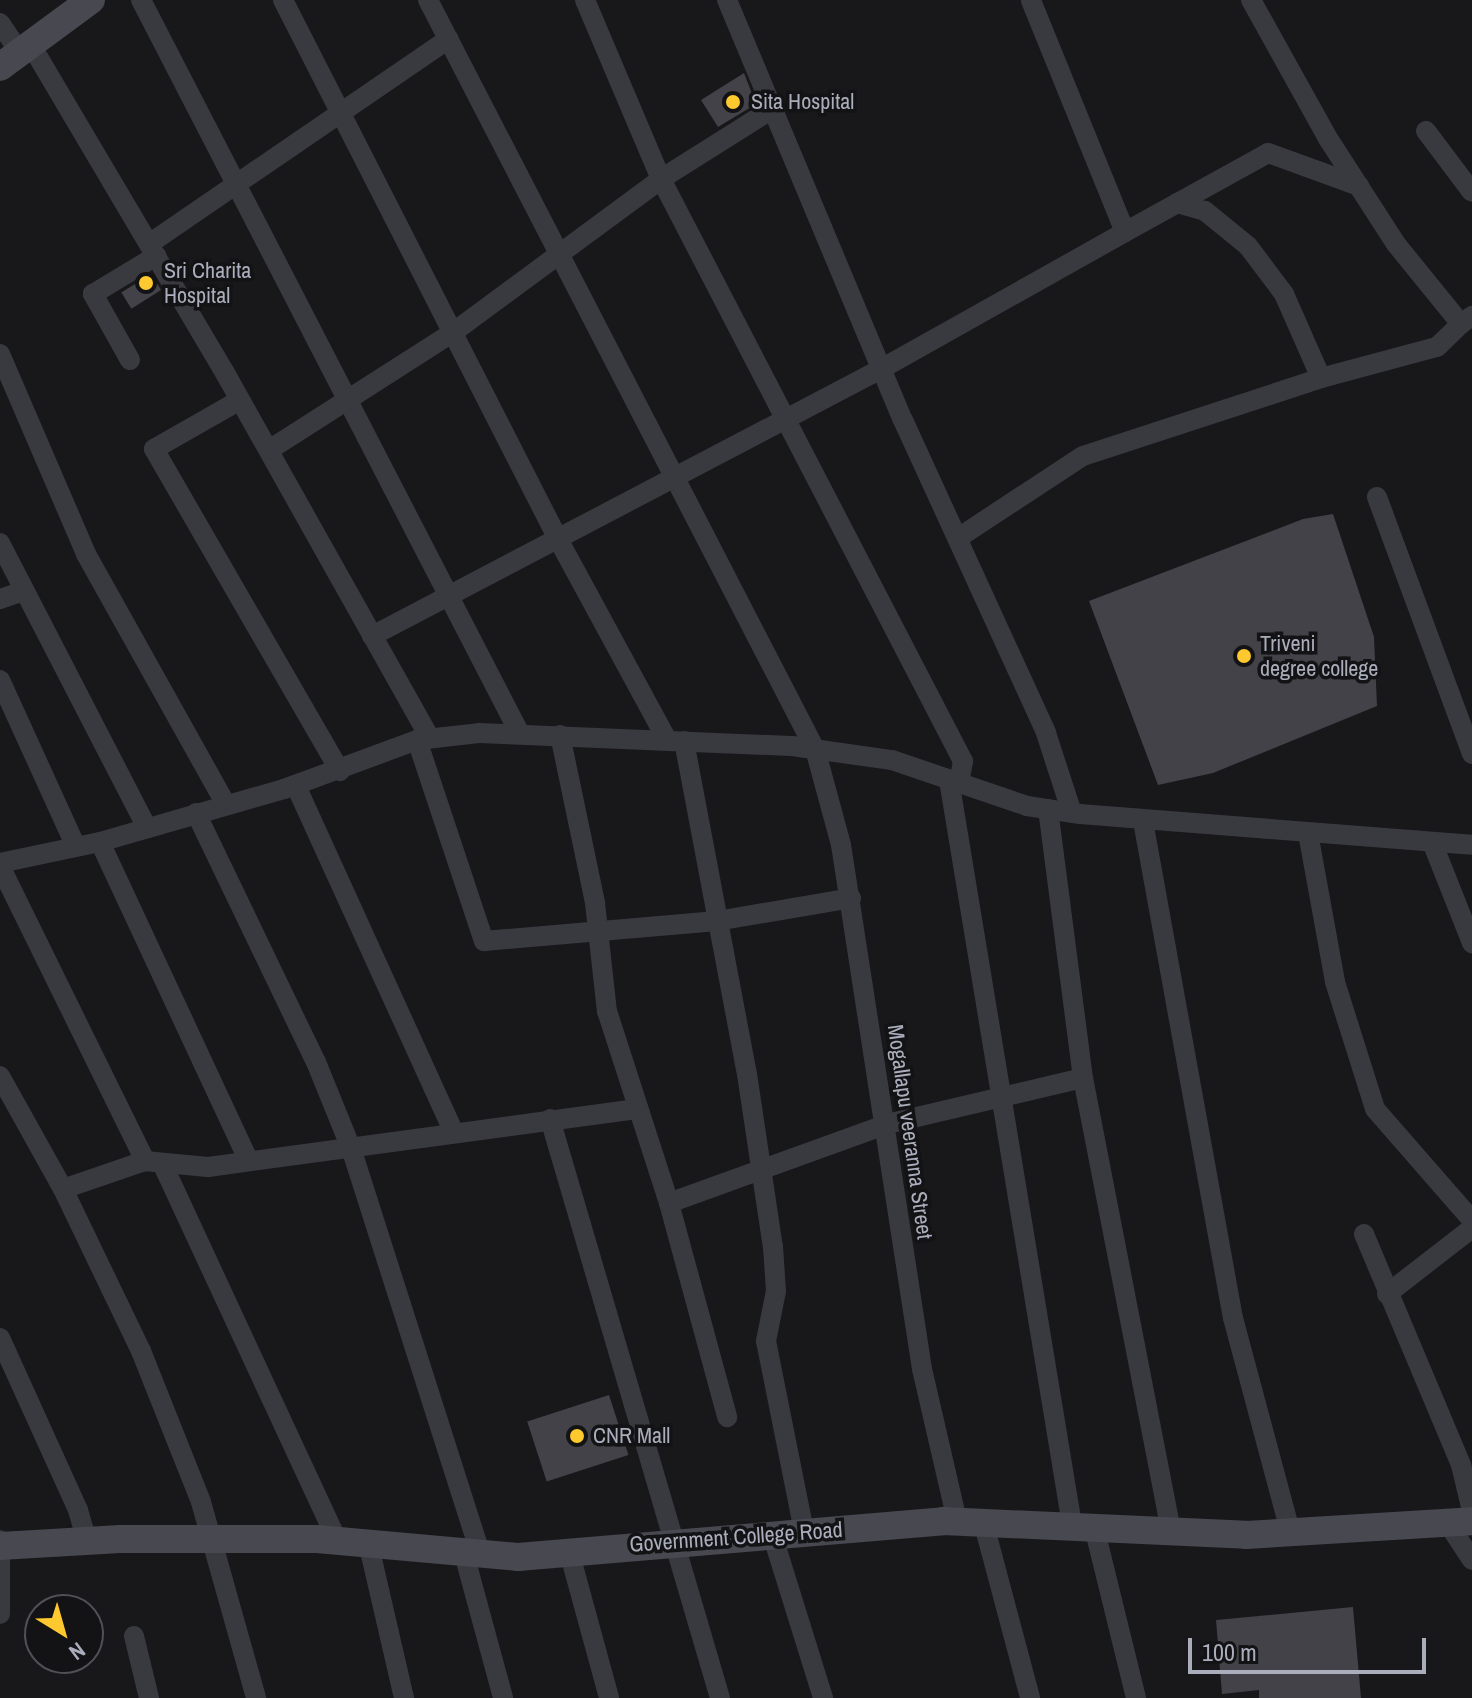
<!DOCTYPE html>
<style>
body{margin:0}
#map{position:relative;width:1472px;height:1698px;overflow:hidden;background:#18181a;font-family:"Archivo Narrow",sans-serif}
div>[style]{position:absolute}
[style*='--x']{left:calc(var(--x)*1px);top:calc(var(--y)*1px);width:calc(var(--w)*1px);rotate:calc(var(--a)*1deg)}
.building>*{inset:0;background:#424248;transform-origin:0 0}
.street>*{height:20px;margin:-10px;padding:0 10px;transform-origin:10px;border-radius:10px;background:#393940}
.secondary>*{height:28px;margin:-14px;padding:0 14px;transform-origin:14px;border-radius:14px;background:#474850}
.dots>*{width:22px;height:22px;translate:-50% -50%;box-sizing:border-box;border:4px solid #131315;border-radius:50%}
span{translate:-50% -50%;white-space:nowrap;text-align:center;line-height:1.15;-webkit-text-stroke:7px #131315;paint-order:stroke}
.poi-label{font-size:22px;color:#aaadbb}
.left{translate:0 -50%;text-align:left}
.street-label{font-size:22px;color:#aaadbb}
.north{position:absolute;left:24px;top:1594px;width:80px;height:80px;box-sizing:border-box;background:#131315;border:2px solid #4f5157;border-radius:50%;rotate:143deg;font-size:22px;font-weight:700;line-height:32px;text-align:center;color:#aaadbb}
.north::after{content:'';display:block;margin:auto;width:28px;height:36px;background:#fdc92e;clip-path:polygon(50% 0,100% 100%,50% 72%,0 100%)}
.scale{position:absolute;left:1188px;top:1638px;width:238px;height:36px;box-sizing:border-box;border:4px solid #aaadbb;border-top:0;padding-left:10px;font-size:24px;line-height:28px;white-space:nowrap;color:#aaadbb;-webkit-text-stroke:6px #131315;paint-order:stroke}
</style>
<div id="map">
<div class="building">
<div style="clip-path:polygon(744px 73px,756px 104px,718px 127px,701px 100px)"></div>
<div style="left:151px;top:274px;width:19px;height:35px;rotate:58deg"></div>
<div style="clip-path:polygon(1333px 514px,1374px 637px,1377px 706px,1213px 773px,1158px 785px,1089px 601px,1303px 519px)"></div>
<div style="left:609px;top:1395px;width:63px;height:86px;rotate:72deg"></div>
<div style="clip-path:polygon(1353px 1607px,1361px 1698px,1259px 1698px,1259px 1690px,1222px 1694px,1216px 1620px)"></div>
</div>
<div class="street">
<div style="--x:141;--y:0;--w:826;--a:62.69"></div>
<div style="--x:283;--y:0;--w:605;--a:62.97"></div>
<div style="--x:558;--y:539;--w:229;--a:61.5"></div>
<div style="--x:428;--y:0;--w:843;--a:62.68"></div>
<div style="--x:815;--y:749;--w:99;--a:74.8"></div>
<div style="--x:841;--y:845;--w:530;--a:81.21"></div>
<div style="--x:922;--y:1369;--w:156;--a:77"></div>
<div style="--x:585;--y:0;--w:194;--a:67"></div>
<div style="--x:661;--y:179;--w:656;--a:62.58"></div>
<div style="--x:963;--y:761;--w:22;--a:100"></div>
<div style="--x:727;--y:0;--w:455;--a:67.3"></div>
<div style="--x:903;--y:420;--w:344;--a:65.4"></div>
<div style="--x:1046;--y:733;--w:84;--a:72"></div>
<div style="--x:1251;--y:0;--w:160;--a:60.9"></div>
<div style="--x:1329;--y:140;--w:124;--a:57.2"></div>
<div style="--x:1396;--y:244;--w:103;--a:50.9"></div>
<div style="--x:1461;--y:324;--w:14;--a:-36"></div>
<div style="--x:0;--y:23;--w:36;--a:56"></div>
<div style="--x:31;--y:45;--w:381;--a:59.4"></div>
<div style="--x:225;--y:373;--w:417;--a:60.7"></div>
<div style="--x:1426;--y:131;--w:76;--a:53"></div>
<div style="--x:1177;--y:203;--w:29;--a:16"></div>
<div style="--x:1205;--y:211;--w:55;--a:39.1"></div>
<div style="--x:1248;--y:246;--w:60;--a:53.1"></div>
<div style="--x:1284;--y:294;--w:92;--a:66.2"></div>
<div style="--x:1125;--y:232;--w:163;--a:-28.9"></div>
<div style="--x:1268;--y:153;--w:97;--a:19.9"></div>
<div style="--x:149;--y:244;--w:363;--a:-34.4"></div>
<div style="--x:0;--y:354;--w:218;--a:66.7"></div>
<div style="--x:86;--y:554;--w:287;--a:60.8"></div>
<div style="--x:130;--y:360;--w:76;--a:-119.3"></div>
<div style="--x:93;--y:294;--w:74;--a:-31.1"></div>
<div style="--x:240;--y:400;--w:99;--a:150.3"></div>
<div style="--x:154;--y:449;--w:372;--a:60"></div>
<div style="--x:269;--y:450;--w:221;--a:-32.6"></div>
<div style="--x:455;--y:331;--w:256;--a:-36.4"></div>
<div style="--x:661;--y:179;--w:131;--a:-32.2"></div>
<div style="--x:1377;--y:497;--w:274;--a:69.7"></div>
<div style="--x:958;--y:538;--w:149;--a:-33.3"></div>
<div style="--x:1083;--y:456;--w:250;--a:-18.1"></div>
<div style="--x:1321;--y:378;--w:120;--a:-15"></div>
<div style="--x:1437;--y:347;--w:33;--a:-44"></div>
<div style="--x:0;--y:543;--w:321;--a:62.7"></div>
<div style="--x:0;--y:599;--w:24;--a:-19"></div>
<div style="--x:372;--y:636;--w:575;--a:-27.68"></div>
<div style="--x:881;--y:369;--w:280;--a:-29.3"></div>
<div style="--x:1125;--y:232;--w:250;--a:-112.1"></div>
<div style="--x:0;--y:680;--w:183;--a:65.5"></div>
<div style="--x:560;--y:735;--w:172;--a:78.2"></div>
<div style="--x:595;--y:903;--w:109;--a:83.7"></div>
<div style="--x:607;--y:1011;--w:202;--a:72.1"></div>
<div style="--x:669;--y:1203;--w:222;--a:74.8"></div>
<div style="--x:417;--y:740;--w:212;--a:71.6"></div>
<div style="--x:484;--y:941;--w:234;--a:-4.9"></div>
<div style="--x:717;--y:921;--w:136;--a:-9.7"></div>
<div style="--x:684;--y:741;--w:339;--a:79.3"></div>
<div style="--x:747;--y:1074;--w:175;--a:81.5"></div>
<div style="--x:773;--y:1247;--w:44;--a:86.1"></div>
<div style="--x:776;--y:1291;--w:51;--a:101.3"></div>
<div style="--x:766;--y:1341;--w:195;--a:78.7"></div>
<div style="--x:949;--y:780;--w:755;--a:80.62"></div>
<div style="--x:296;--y:786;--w:380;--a:65.5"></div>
<div style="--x:1048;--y:809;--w:271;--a:82.6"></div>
<div style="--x:1083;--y:1078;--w:461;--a:79"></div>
<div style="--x:196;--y:813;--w:276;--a:64.3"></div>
<div style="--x:316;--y:1062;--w:93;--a:67.9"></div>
<div style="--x:351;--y:1148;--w:427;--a:72.3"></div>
<div style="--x:1143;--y:821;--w:505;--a:79.74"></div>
<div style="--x:1233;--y:1318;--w:220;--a:75"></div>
<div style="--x:1308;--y:833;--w:151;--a:79.7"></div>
<div style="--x:1335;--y:982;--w:133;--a:72.5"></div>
<div style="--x:1375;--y:1109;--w:147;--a:48.9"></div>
<div style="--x:100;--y:842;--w:351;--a:65"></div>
<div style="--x:1432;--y:842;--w:109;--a:68.4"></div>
<div style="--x:0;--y:863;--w:102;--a:-11.9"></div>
<div style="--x:100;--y:842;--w:191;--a:-16.1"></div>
<div style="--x:284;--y:789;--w:142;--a:-20.2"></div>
<div style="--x:417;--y:740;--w:62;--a:-6.4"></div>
<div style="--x:479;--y:733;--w:313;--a:2.4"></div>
<div style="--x:792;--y:746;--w:101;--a:8"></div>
<div style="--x:892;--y:760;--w:143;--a:18.8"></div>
<div style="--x:1027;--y:806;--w:54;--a:8.6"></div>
<div style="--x:1080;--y:814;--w:393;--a:4.5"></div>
<div style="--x:0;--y:866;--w:329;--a:63.8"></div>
<div style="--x:0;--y:1076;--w:129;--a:60.9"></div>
<div style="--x:63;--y:1189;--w:180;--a:64.3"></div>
<div style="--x:141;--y:1351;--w:162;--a:68.3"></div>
<div style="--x:201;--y:1502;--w:204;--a:74.3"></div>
<div style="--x:550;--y:1119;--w:603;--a:73.64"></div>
<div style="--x:162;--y:1163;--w:416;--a:65.1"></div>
<div style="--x:63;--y:1189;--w:87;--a:-18.9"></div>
<div style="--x:145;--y:1161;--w:63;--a:5.4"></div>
<div style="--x:208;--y:1167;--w:431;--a:-7.7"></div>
<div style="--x:669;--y:1203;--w:232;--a:-19.9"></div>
<div style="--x:887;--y:1124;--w:201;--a:-13.2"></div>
<div style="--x:1364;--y:1234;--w:251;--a:67.2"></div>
<div style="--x:1461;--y:1465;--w:47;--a:76.6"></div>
<div style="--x:1387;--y:1294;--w:108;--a:-37.8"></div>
<div style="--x:0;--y:1338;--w:189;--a:65.6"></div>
<div style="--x:78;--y:1510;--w:32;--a:74"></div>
<div style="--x:983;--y:1521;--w:183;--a:75.1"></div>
<div style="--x:1447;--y:1522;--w:45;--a:56.7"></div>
<div style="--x:1094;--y:1527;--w:176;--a:76.2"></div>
<div style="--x:772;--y:1534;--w:172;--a:72.7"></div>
<div style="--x:0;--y:1540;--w:74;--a:90"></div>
<div style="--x:368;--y:1542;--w:160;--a:77"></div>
<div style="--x:464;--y:1554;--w:149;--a:74.8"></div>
<div style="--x:570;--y:1555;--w:148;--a:74.7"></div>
<div style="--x:134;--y:1636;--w:64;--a:76.4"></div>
</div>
<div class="secondary">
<div style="--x:0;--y:67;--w:113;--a:-36.4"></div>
<div style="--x:0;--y:1546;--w:120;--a:-3.3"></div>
<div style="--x:120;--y:1539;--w:197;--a:0"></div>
<div style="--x:317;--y:1539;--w:202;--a:5.1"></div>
<div style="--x:518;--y:1557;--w:427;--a:-4.8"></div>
<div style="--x:943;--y:1521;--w:303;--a:2.6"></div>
<div style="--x:1246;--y:1535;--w:226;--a:-3.5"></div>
</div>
<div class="dots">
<div style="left:733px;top:102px;background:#fdc92e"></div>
<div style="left:146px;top:283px;background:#fdc92e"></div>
<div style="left:1244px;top:656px;background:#fdc92e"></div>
<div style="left:577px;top:1436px;background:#fdc92e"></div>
</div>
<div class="poi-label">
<span class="left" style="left:751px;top:102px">Sita Hospital</span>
<span class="left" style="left:164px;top:283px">Sri Charita<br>Hospital</span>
<span class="left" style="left:1260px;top:656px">Triveni<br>degree college</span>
<span class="left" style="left:593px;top:1436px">CNR Mall</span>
</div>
<div class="street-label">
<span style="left:910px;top:1132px;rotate:82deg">Mogallapu veeranna Street</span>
<span style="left:736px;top:1537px;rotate:-4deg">Government College Road</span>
</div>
<div class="north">N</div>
<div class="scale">100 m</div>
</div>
